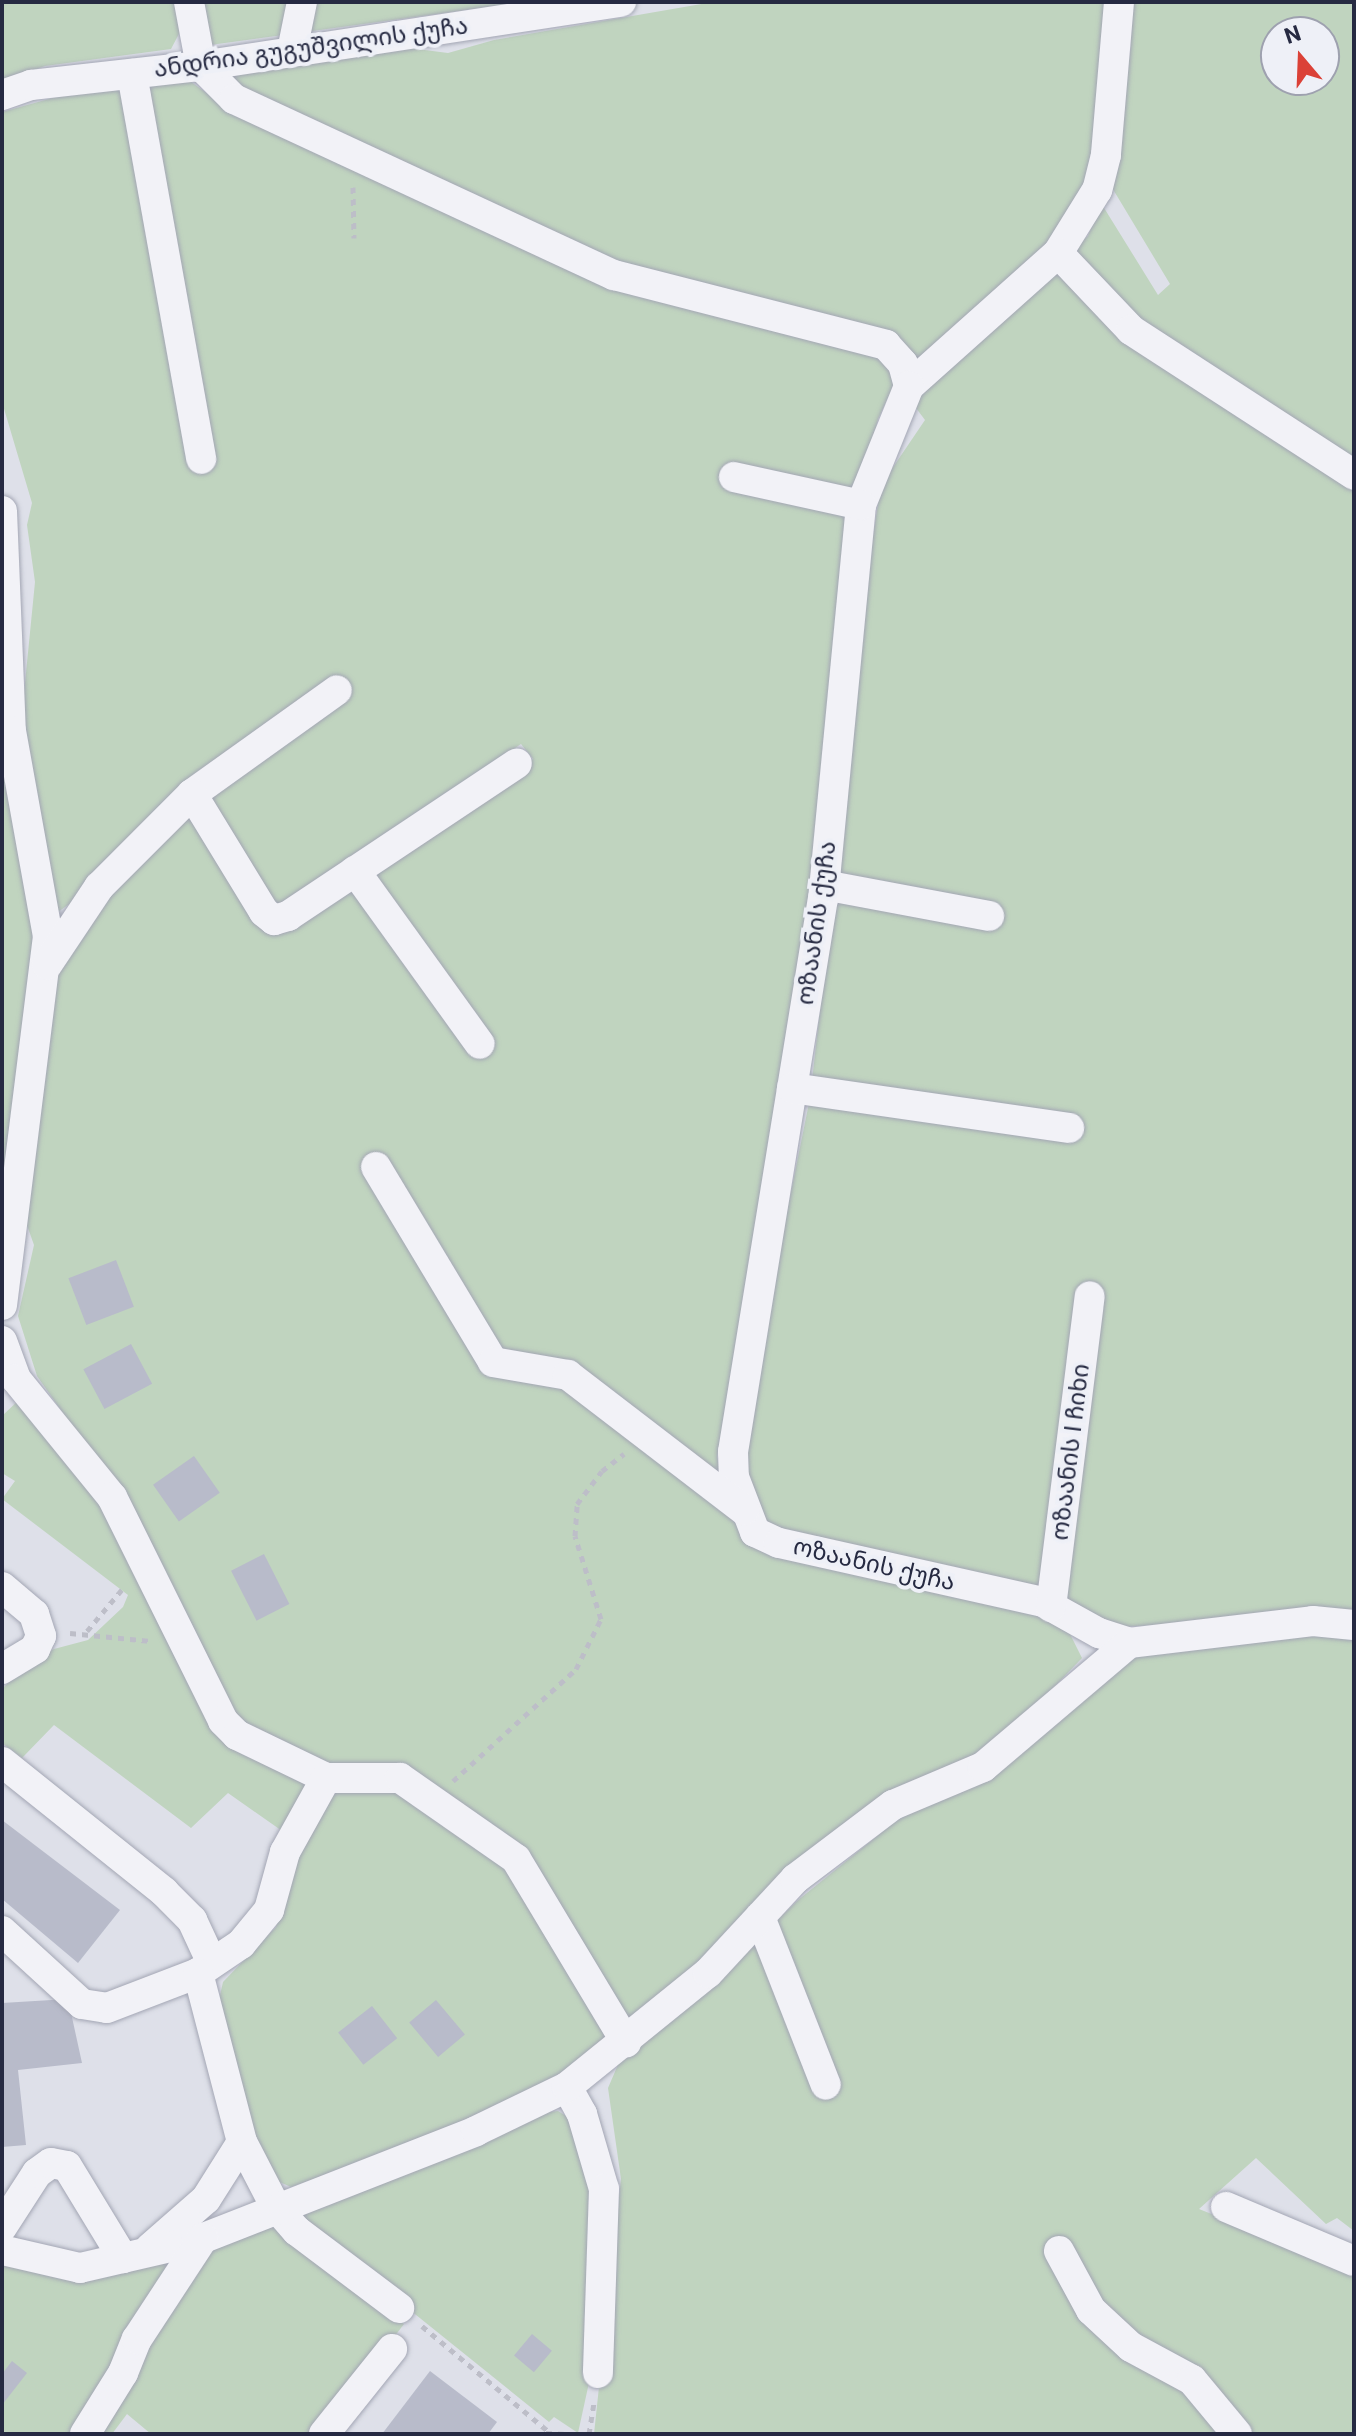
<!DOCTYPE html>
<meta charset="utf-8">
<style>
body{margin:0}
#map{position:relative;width:1356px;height:2436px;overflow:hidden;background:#dee0e9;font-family:Roboto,"Noto Sans Georgian",sans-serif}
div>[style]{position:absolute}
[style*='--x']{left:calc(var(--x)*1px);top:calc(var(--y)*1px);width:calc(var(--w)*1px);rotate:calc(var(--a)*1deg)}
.green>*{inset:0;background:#c0d4bf}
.building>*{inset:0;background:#b8bbca;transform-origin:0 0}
.path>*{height:5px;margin-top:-2.5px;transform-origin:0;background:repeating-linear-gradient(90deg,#bdbec8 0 6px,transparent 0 12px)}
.roads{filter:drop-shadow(0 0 2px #a3a6b4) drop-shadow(0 0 2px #a3a6b4)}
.minor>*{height:30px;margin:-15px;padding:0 15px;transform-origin:15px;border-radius:15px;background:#f2f2f7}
span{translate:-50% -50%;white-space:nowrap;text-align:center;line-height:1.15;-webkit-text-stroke:8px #eef0f7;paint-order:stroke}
.street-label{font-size:24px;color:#262a42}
.frame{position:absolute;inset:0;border:4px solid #262a42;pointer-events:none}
.north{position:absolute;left:1260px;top:16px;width:80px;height:80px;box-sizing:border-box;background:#eef0f7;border:2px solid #9ea1af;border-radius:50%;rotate:341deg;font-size:22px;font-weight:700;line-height:32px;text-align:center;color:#262a42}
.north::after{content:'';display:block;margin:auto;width:28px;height:36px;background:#db4137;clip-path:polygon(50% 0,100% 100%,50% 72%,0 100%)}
</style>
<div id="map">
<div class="green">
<div style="clip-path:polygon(2px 2px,182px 2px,181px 30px,171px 49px,45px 66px,2px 81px)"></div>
<div style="clip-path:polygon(199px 2px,524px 2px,210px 45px)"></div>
<div style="clip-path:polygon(713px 2px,1107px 2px,1101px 112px,1077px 220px,913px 372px,910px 362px,639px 277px,244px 98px,226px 72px,386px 45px,448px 53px,494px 40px)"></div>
<div style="clip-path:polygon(evenodd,1131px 2px,1354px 2px,1354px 1616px,1116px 1627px,777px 1532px,760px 1520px,745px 1466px,764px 1325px,810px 1098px,1081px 1139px,1084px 1122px,812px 1081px,872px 542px,881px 485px,925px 420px,910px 400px,932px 374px,1088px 236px,1101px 203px,1158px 295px,1170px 284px,1111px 186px,1131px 46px,1131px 2px,1276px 32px,1324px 32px,1324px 80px,1276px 80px,1276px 32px)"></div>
<div style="clip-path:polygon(187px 79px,215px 99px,459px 212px,888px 358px,895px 383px,878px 419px,852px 523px,806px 937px,717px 1457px,734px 1521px,749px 1543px,1042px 1612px,1067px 1628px,1082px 1658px,1010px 1733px,698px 1973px,627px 2021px,521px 1850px,408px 1771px,325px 1769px,234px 1724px,122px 1497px,37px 1376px,18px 1316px,34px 1245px,22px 1211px,54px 966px,111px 885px,191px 808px,273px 934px,533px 759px,521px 744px,278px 908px,185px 788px,97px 868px,75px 900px,58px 912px,21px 723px,35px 582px,27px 525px,32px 503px,2px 402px,2px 112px,56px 97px)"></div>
<div style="clip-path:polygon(2px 762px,35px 927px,2px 1246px)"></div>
<div style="clip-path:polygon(21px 1398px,105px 1505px,201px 1698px,310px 1778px,285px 1833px,228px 1793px,191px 1828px,54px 1725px,22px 1758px,2px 1743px,2px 1689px,27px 1664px,54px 1649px,88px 1640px,123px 1607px,128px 1595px,2px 1499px,15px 1481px,2px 1473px,2px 1416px)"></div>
<div style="clip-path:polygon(1304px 1631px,1354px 1636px,1354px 2231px,1337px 2218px,1326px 2224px,1256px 2158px,1199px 2209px,1354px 2271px,1354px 2434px,1246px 2434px,1219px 2397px,1128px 2329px,1087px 2284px,1073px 2294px,1099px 2329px,1190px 2388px,1229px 2434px,594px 2434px,621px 2179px,608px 2088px,620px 2060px,708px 1988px,797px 1901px,897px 1820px,992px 1773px,1138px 1648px)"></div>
<div style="clip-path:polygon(399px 1786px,508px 1862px,613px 2038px,567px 2074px,463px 2127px,291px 2187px,275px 2180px,258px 2159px,217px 2009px,223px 1982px,276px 1927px,289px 1871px,318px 1810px,336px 1793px)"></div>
<div style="clip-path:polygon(558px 2111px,579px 2124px,591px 2159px,592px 2369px,578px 2433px,554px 2417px,549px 2422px,303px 2224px,295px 2208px,522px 2115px)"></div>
<div style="clip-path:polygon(274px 2224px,404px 2324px,320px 2434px,151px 2434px,127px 2414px,112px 2434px,2px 2434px,2px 2255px,27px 2266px)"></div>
</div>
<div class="building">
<div style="left:116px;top:1260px;width:50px;height:51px;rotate:69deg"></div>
<div style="left:131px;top:1344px;width:45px;height:54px;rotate:62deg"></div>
<div style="left:194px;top:1456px;width:45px;height:50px;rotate:55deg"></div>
<div style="left:264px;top:1554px;width:56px;height:37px;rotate:63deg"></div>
<div style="clip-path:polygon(2px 1820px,120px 1910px,78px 1963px,2px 1899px)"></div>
<div style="clip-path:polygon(68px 1999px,82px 2063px,18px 2070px,26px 2145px,2px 2147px,2px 2003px)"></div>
<div style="left:436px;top:2000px;width:45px;height:35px;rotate:50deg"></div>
<div style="left:372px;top:2006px;width:41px;height:43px;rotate:52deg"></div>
<div style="left:532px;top:2334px;width:26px;height:28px;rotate:40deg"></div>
<div style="clip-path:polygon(12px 2361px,27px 2373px,2px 2405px,2px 2374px)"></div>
<div style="clip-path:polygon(430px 2371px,497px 2422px,488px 2434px,382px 2434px)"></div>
</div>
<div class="path">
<div style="--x:353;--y:187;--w:51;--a:88.9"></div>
<div style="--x:87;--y:1631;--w:57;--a:-49.9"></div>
<div style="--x:70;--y:1633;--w:81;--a:5.6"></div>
<div style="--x:453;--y:1781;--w:166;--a:-42.3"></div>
<div style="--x:576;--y:1669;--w:56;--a:-63.4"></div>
<div style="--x:601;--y:1619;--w:87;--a:-107.4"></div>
<div style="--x:575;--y:1536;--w:32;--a:-86"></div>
<div style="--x:577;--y:1504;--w:41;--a:-52.9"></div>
<div style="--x:602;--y:1471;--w:28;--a:-38"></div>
<div style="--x:422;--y:2326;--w:164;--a:39.8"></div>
<div style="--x:546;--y:2433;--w:20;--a:3"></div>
<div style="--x:589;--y:2434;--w:32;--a:-81"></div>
</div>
<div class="roads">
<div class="minor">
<div style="--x:189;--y:2;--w:65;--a:79.4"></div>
<div style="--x:201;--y:66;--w:47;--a:45"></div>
<div style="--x:234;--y:99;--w:419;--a:24.9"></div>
<div style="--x:614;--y:275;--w:281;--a:14.4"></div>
<div style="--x:886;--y:345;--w:25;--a:48"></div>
<div style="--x:903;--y:364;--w:23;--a:75"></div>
<div style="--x:1119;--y:2;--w:154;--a:94.9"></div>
<div style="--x:1106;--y:155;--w:36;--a:104"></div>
<div style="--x:1097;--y:190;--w:74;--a:121.8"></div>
<div style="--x:1058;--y:253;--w:200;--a:138.2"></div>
<div style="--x:909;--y:386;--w:128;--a:112"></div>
<div style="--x:861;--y:505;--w:395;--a:95.5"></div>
<div style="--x:823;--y:898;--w:561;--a:99.23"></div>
<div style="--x:733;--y:1452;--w:25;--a:88"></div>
<div style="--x:734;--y:1477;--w:59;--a:69.1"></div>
<div style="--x:755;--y:1532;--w:26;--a:25"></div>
<div style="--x:779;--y:1543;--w:271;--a:12.6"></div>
<div style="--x:1043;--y:1602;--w:64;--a:29"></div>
<div style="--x:1099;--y:1633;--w:32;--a:18"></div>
<div style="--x:292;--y:51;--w:50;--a:-78.5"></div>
<div style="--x:132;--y:74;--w:391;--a:79.8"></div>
<div style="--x:2;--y:95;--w:31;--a:-19"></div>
<div style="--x:31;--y:85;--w:171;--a:-6.4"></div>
<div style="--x:201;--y:66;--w:425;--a:-8.7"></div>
<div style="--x:1058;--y:253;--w:106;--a:46.5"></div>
<div style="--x:1131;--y:330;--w:266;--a:33"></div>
<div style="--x:734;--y:477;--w:130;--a:12.4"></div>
<div style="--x:2;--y:511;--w:220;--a:87.7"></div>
<div style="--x:11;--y:731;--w:208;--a:79.8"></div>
<div style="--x:48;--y:936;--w:372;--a:97.1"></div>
<div style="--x:192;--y:794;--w:178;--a:-35.6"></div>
<div style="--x:355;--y:871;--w:213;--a:54.2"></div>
<div style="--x:824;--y:885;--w:168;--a:10.6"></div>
<div style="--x:47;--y:965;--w:94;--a:-56.3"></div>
<div style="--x:99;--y:887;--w:132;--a:-45"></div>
<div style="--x:192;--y:794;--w:138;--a:58.6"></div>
<div style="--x:264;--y:912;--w:13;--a:39"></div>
<div style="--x:274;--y:920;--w:15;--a:-16"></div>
<div style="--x:288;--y:916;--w:275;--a:-33.7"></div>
<div style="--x:792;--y:1088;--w:280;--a:8.2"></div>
<div style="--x:376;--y:1167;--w:227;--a:59"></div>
<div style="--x:493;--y:1362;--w:76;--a:9.8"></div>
<div style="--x:568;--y:1375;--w:222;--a:37.5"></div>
<div style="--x:2;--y:1341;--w:40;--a:69.8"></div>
<div style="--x:16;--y:1379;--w:152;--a:50.9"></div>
<div style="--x:112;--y:1497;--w:250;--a:63.6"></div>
<div style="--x:223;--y:1721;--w:20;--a:45"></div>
<div style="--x:237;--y:1735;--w:99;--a:25.8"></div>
<div style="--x:326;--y:1778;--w:74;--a:0"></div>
<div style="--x:400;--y:1778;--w:141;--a:34.9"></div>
<div style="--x:516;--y:1859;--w:214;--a:59"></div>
<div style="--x:2;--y:1587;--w:42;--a:40.2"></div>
<div style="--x:34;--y:1614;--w:23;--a:72"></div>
<div style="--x:41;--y:1636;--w:14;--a:115"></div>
<div style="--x:35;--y:1649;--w:39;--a:149"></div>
<div style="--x:1051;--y:1607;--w:313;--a:-82.9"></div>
<div style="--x:2;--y:1762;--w:208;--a:38.7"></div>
<div style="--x:164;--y:1892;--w:40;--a:45"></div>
<div style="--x:192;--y:1920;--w:47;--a:65.1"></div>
<div style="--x:760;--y:1917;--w:180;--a:68.6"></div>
<div style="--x:2;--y:1931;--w:108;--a:42.4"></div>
<div style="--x:82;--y:2004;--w:25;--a:9"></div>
<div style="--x:107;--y:2008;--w:97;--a:-21"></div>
<div style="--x:198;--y:1973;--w:52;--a:-34"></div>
<div style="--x:241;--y:1944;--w:44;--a:-50.5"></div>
<div style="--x:269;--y:1910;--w:60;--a:-74.6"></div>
<div style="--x:285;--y:1852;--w:85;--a:-61"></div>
<div style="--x:198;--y:1973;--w:175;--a:75.4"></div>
<div style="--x:242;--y:2142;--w:72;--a:62.7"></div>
<div style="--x:275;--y:2206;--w:33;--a:49"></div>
<div style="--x:297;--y:2231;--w:128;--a:37"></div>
<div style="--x:567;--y:2087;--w:31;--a:61"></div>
<div style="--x:582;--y:2114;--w:78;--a:73.7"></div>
<div style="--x:604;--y:2189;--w:184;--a:91.9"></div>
<div style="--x:1226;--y:2207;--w:139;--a:22.9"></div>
<div style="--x:2;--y:2227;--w:64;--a:-57.1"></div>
<div style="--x:37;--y:2173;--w:17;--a:-36"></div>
<div style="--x:51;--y:2163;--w:16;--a:11"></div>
<div style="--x:67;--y:2166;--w:108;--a:58.7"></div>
<div style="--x:150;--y:2248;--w:74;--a:-41.2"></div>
<div style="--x:206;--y:2199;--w:67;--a:-57.7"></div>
<div style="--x:2;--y:2250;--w:80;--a:13"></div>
<div style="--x:80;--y:2268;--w:119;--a:-13.1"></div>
<div style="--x:196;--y:2241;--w:301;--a:-21.4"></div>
<div style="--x:476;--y:2131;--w:101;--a:-25.8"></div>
<div style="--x:567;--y:2087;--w:181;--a:-39"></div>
<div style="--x:708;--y:1973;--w:128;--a:-47.2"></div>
<div style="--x:795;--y:1879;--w:123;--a:-37.1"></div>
<div style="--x:893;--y:1805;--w:98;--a:-22.9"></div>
<div style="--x:983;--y:1767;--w:192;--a:-40.3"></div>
<div style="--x:1129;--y:1643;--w:185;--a:-6.8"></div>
<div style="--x:1313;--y:1621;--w:41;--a:5.6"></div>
<div style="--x:1059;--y:2251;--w:67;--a:61.5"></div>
<div style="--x:1091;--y:2310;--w:54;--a:42.8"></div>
<div style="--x:1131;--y:2347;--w:69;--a:28.4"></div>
<div style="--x:1192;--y:2380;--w:70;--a:50.2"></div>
<div style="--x:85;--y:2434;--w:72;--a:-58.1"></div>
<div style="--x:123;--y:2373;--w:37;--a:-68"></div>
<div style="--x:137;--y:2339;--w:121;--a:-56.8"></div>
<div style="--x:324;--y:2434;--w:109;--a:-51.3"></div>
</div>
</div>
<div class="street-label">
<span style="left:311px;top:48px;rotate:-8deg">ანდრია გუგუშვილის ქუჩა</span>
<span style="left:817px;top:923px;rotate:-82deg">ოზაანის ქუჩა</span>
<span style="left:1071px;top:1452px;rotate:-83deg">ოზაანის I ჩიხი</span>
<span style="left:874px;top:1565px;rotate:13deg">ოზაანის ქუჩა</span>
</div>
<div class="frame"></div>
<div class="north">N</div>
</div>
